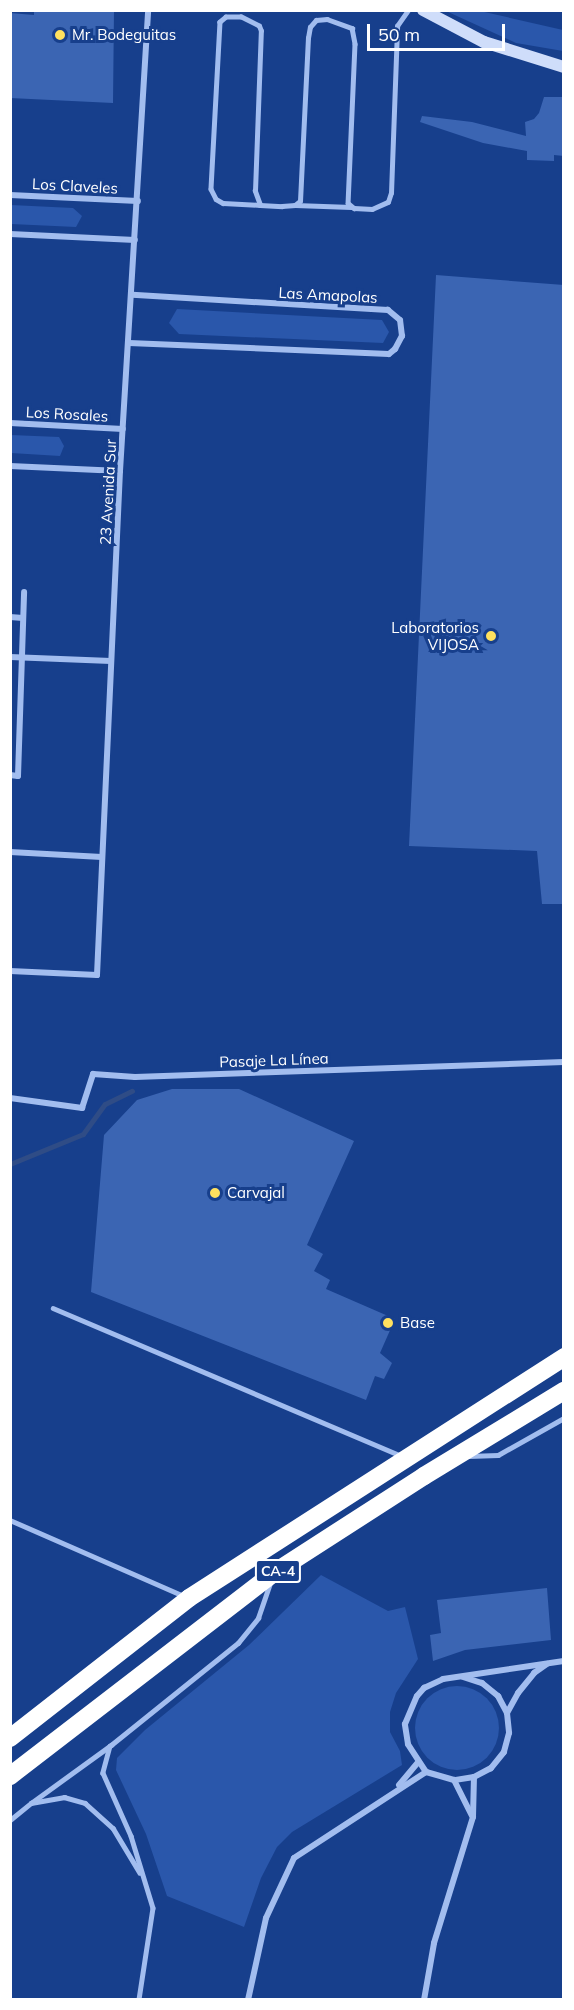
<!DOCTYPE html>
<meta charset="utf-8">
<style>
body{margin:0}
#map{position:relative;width:574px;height:2010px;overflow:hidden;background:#173f8c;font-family:Mulish,sans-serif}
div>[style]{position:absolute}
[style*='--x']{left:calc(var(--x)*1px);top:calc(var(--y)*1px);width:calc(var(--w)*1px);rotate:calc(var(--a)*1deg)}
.green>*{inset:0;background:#2a57ab}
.round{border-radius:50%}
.stream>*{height:5px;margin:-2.5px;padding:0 2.5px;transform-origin:2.5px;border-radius:2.5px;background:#2f4c86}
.building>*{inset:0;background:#3b65b3}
.lane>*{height:4.5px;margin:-2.25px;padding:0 2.25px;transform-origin:2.25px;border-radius:2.25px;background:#a2bdef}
.street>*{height:6px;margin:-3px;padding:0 3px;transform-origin:3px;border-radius:3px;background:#a2bdef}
.secondary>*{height:12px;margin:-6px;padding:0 6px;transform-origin:6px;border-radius:6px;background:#cfddfa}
.highway>*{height:18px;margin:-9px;padding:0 9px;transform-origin:9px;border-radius:9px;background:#fff}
.dots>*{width:16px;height:16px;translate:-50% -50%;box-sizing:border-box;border:3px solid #173f8c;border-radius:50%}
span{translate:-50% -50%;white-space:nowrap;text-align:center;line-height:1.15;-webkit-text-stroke:6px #173f8c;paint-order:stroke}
.shield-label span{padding:2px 4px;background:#173f8c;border:2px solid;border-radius:4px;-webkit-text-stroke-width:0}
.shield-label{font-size:14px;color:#fff;font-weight:700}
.poi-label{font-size:15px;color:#fff}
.left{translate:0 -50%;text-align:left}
.right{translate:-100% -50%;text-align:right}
.street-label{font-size:15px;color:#fff}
.frame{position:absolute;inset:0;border:12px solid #fff;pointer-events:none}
.scale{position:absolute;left:367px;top:24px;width:138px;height:27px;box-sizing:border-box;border:3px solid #fff;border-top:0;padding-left:8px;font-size:18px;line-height:21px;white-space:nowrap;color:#fff;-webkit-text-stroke:4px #173f8c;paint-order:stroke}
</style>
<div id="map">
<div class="green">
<div style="clip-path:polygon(446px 11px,480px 11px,563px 30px,563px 51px,516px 43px)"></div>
<div style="clip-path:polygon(11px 205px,73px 208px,82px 216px,76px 227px,11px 224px)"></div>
<div style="clip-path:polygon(177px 309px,382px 320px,389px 332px,383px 343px,179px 334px,169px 323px)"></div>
<div style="clip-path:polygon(11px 435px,59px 437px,64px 446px,60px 456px,11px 453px)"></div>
<div style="clip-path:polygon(321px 1575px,388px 1611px,405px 1607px,418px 1659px,396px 1693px,390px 1712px,390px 1732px,400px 1751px,402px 1765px,292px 1832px,277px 1847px,261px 1878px,244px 1927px,167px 1896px,146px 1834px,116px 1770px,117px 1758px,145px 1730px,249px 1645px)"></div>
<div class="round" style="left:415px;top:1686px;width:84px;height:84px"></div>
</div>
<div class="stream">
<div style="--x:10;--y:1164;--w:79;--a:-22.3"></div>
<div style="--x:83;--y:1134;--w:37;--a:-54"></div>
<div style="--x:105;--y:1104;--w:30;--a:-26"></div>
</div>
<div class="building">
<div style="clip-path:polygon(34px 10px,114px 10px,113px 103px,10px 98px,10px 13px,34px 15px)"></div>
<div style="clip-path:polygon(544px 97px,564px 97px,564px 156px,554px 155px,554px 161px,527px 160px,527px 151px,483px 143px,420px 122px,422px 116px,472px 122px,526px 136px,525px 122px,534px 119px,539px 113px)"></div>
<div style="clip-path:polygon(436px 275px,564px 285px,564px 904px,542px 904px,537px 851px,409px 846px)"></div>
<div style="clip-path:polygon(172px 1089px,239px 1089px,354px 1141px,307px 1245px,323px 1254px,314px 1271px,330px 1280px,326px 1289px,395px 1319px,380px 1353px,392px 1363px,384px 1379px,375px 1376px,366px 1400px,91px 1292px,104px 1135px,137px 1100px)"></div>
<div style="clip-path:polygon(547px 1588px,551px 1640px,465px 1650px,433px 1661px,430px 1635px,441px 1633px,437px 1600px)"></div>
</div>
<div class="lane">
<div style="--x:260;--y:205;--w:15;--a:-110"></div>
<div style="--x:255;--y:191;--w:160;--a:-87.9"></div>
<div style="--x:261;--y:31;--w:5;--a:-112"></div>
<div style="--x:259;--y:26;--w:20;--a:-153"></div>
<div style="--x:241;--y:17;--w:15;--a:180"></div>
<div style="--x:226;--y:17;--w:8;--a:140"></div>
<div style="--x:220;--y:22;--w:167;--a:93.1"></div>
<div style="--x:211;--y:189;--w:11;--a:63"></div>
<div style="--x:216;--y:199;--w:8;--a:30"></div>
<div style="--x:223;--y:203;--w:37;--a:3"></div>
<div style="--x:260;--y:205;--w:22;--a:3"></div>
<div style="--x:282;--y:206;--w:13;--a:-4"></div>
<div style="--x:295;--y:205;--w:6;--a:-39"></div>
<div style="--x:300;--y:201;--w:163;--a:-87.2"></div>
<div style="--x:308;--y:38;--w:11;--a:-80"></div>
<div style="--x:310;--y:27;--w:9;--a:-49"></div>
<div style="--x:316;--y:20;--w:11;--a:-5"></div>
<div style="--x:327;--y:19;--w:27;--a:20"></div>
<div style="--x:352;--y:28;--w:16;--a:79"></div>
<div style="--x:355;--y:44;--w:159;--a:92.5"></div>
<div style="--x:348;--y:203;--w:8;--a:40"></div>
<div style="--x:354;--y:208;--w:18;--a:3"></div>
<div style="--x:372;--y:209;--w:17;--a:-24"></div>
<div style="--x:388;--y:202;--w:9;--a:-72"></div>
<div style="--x:391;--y:193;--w:167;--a:-87.9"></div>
<div style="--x:397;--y:26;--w:19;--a:-55"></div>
<div style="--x:295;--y:205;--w:56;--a:2"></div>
<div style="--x:53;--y:1308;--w:379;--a:23"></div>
<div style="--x:468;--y:1456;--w:30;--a:-2"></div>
<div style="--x:498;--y:1455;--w:76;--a:-29.3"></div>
<div style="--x:10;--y:1520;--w:190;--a:23.6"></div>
<div style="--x:110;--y:1746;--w:28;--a:105"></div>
<div style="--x:103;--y:1773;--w:69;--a:66"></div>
<div style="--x:131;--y:1836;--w:75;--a:73"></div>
<div style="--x:153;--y:1908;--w:93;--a:98.7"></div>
<div style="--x:31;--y:1803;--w:99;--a:-35.9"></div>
<div style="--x:111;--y:1745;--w:163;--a:-38.8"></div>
<div style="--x:238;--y:1643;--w:32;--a:-51"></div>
<div style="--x:258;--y:1618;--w:37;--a:-71"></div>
<div style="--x:10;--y:1820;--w:27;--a:-39"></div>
<div style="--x:31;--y:1803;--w:34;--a:-10"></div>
<div style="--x:64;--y:1797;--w:22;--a:16"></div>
<div style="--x:85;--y:1803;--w:38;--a:42"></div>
<div style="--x:113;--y:1828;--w:52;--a:59"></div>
</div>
<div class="street">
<div style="--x:10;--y:195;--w:128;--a:2.7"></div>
<div style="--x:10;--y:234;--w:125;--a:2.7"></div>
<div style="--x:129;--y:343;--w:260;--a:2.4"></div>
<div style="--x:389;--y:354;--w:8;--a:-40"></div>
<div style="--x:395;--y:349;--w:15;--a:-62"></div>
<div style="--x:402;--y:336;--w:16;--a:-97"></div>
<div style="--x:400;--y:320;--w:16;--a:-140"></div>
<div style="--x:388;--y:310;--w:256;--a:-176.6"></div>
<div style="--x:10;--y:423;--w:113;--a:3"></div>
<div style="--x:10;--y:466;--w:110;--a:2.6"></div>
<div style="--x:10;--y:617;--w:13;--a:4"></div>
<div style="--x:10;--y:657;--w:101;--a:2.3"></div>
<div style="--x:10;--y:775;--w:8;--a:7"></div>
<div style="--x:18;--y:776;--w:184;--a:-88.1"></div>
<div style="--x:10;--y:852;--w:92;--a:3.1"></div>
<div style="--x:10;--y:971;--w:87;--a:2.6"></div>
<div style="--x:97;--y:975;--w:505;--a:-87.39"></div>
<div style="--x:120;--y:471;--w:462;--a:-86.5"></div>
<div style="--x:10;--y:1098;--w:73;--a:7.9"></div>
<div style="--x:82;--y:1108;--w:36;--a:-72"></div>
<div style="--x:93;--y:1074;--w:42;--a:4.1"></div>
<div style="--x:135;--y:1077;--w:429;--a:-2"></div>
<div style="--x:463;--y:1677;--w:20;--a:18"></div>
<div style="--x:482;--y:1683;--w:21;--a:39"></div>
<div style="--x:498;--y:1696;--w:19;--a:62"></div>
<div style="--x:507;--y:1713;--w:20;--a:84"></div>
<div style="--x:509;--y:1733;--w:20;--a:105"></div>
<div style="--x:504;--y:1752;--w:21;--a:129"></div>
<div style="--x:491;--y:1768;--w:19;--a:152"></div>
<div style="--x:474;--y:1777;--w:20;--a:171"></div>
<div style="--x:454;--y:1780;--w:29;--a:-164"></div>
<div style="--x:426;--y:1772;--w:33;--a:-123"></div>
<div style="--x:408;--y:1744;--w:20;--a:-99"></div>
<div style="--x:405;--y:1724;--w:30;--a:-67"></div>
<div style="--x:417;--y:1696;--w:11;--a:-49"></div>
<div style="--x:424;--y:1688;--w:21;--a:-25"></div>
<div style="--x:443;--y:1679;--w:122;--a:-8.5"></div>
<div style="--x:507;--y:1713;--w:23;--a:-61"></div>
<div style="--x:518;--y:1693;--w:26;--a:-51"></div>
<div style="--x:534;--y:1673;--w:16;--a:-35"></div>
<div style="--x:454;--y:1780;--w:40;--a:63.4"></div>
<div style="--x:399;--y:1785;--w:30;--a:-50"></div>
<div style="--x:248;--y:2000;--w:84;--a:-77.6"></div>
<div style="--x:266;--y:1918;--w:66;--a:-65"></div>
<div style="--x:294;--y:1858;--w:158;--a:-33.1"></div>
<div style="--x:424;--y:2000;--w:58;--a:-80"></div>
<div style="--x:434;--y:1943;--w:132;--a:-72.8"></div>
<div style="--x:473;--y:1817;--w:40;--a:-88.6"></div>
</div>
<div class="secondary">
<div style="--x:423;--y:10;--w:69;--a:27.7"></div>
<div style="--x:484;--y:42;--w:84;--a:17.4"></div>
</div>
<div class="highway">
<div style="--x:10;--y:1738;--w:227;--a:-38"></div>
<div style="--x:189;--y:1598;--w:446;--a:-32.7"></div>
<div style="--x:10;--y:1776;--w:331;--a:-37.6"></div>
<div style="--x:272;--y:1574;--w:181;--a:-32.8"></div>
<div style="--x:424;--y:1476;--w:164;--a:-31.3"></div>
</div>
<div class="dots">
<div style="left:60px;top:35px;background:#ffe15f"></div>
<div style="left:491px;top:636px;background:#ffe15f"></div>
<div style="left:215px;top:1193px;background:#ffe15f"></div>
<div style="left:388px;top:1323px;background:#ffe15f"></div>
</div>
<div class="shield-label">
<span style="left:278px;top:1571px">CA-4</span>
</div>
<div class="poi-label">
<span class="left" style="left:72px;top:35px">Mr. Bodeguitas</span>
<span class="right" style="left:479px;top:636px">Laboratorios<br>VIJOSA</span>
<span class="left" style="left:227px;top:1193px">Carvajal</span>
<span class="left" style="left:400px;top:1323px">Base</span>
</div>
<div class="street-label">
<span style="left:75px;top:186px;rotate:3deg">Los Claveles</span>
<span style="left:328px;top:295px;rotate:3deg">Las Amapolas</span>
<span style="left:67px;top:414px;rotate:3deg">Los Rosales</span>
<span style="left:108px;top:492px;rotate:-87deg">23 Avenida Sur</span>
<span style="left:274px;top:1060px;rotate:-2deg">Pasaje La Línea</span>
</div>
<div class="frame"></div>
<div class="scale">50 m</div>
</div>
